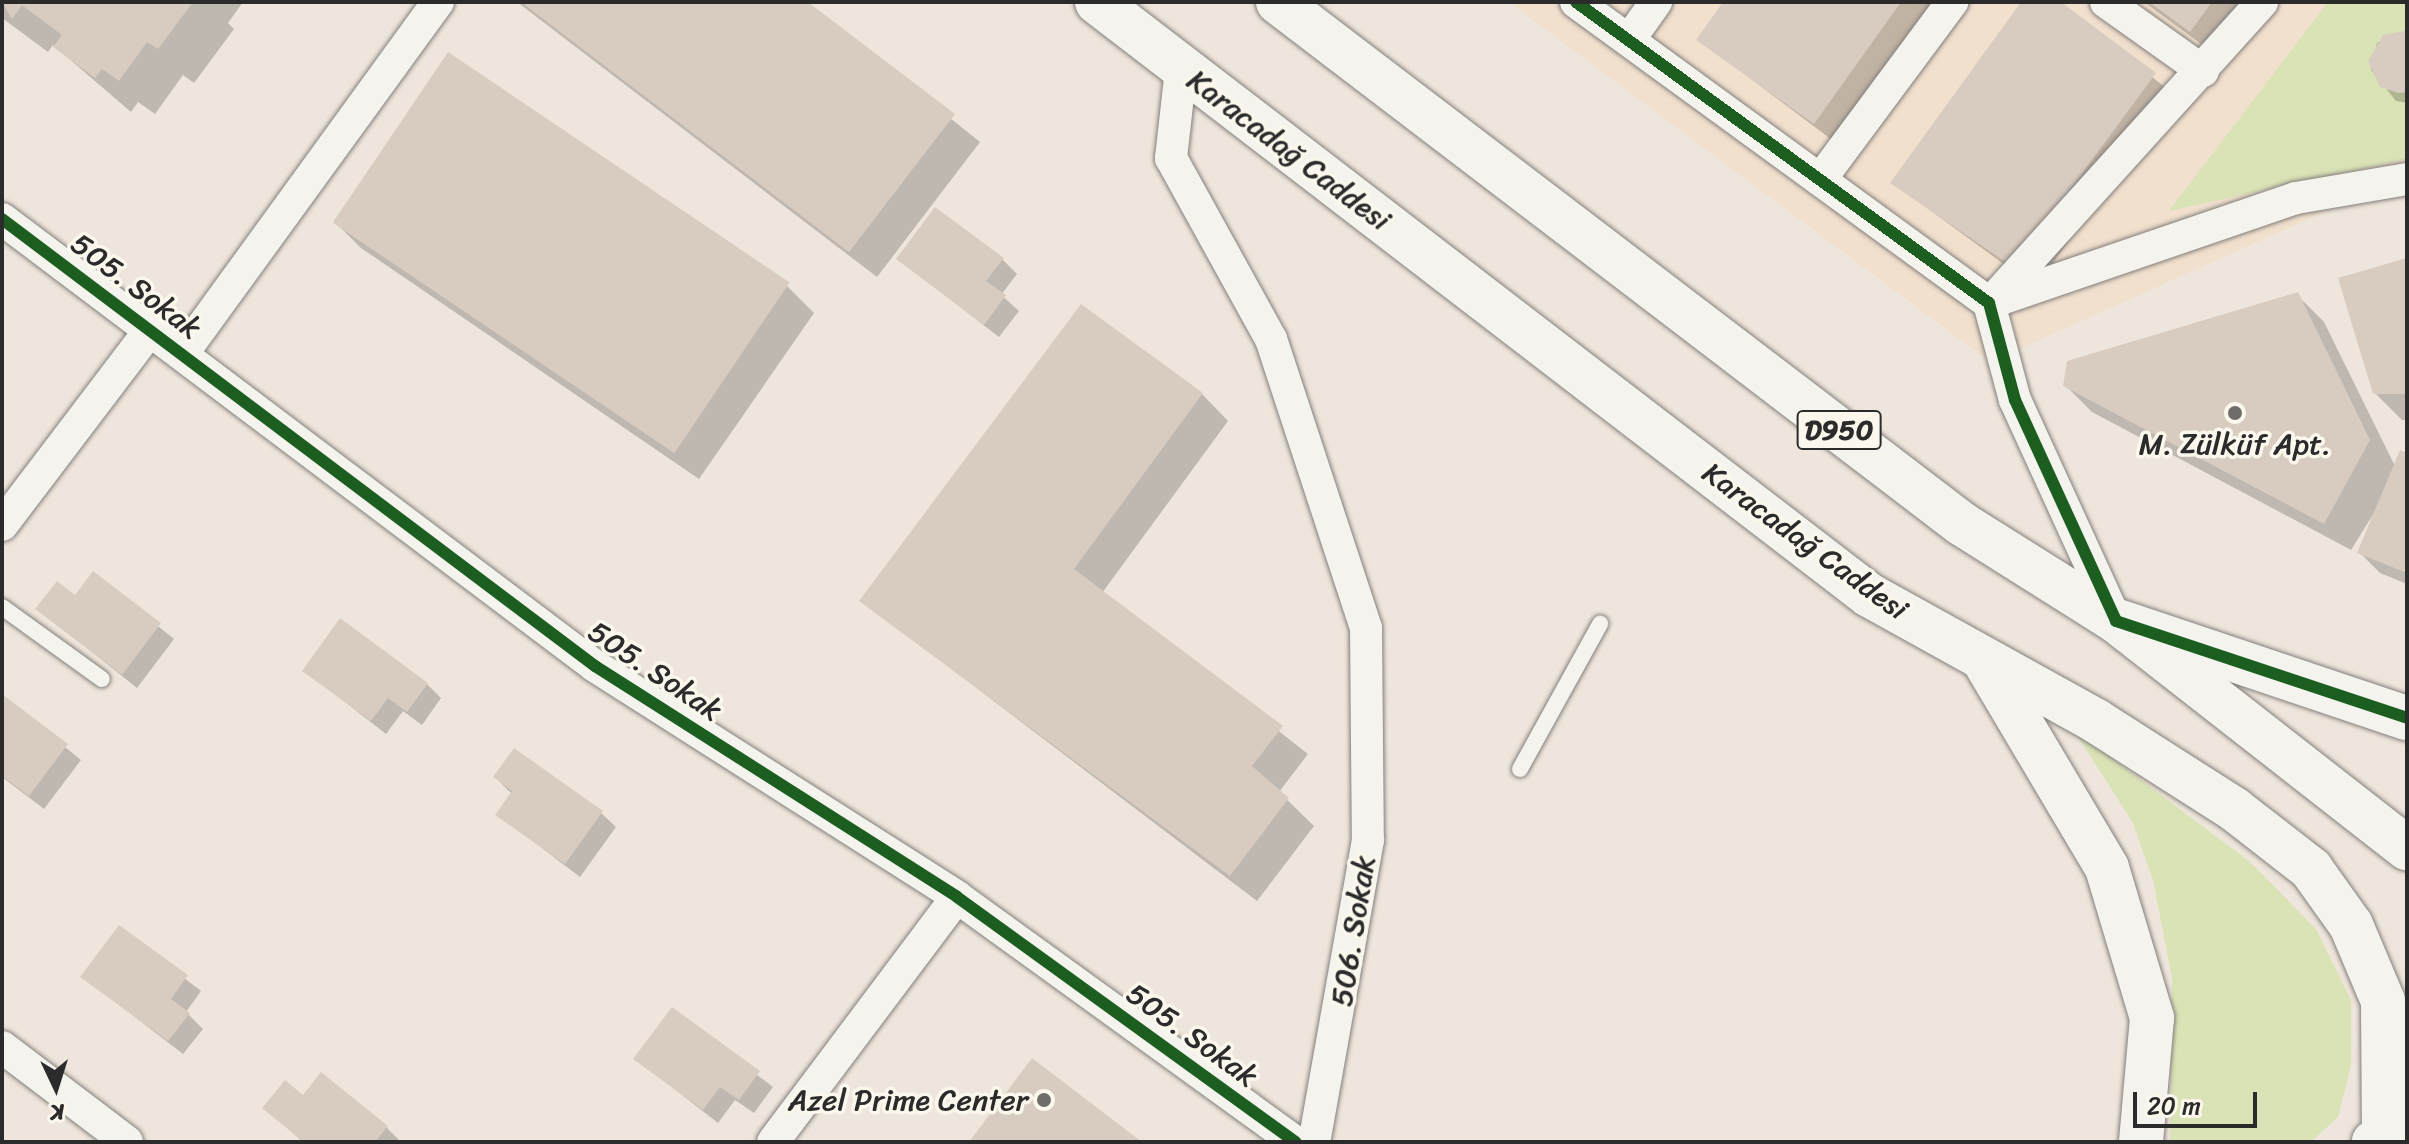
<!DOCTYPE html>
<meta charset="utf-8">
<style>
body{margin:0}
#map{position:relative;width:2409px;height:1144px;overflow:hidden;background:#eee6dc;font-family:Sriracha,sans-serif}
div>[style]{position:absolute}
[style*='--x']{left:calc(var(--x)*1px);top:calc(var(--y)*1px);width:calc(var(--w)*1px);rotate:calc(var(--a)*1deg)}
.built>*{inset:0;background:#f1e0ce}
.green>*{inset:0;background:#dae3b6}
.shadow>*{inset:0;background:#0003}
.building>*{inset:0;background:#d8ccc1;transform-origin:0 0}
.roads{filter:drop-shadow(0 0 2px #837f7b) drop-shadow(0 0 2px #837f7b)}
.lane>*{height:16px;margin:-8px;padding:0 8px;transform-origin:8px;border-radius:8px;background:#f5f3ee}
.street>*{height:32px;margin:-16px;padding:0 16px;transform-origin:16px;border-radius:16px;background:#f5f3ee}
.secondary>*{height:44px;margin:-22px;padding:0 22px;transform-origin:22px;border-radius:22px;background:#f5f3ee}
.highway>*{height:44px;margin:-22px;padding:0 22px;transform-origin:22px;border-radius:22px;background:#f5f3ee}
.cycleway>*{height:12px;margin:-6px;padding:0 6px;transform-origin:6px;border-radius:6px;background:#1b5e20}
.dots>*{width:22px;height:22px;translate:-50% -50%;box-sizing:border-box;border:4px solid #fbf7ec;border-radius:50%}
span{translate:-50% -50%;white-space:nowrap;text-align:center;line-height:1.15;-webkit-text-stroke:7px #fbf7ec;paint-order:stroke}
.shield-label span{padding:2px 6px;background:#fbf7ec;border:2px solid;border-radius:6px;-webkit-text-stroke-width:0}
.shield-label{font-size:28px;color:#2b2b2b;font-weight:700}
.street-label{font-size:30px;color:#2b2b2b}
.poi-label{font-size:30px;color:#2b2b2b}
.right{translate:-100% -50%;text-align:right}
.frame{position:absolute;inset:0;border:4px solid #2b2b2b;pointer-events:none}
.north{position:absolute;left:16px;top:1048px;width:80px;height:80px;-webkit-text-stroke:6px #fbf7ec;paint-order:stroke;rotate:176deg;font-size:22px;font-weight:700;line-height:32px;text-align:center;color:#2b2b2b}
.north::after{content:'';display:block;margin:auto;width:28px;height:36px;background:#2b2b2b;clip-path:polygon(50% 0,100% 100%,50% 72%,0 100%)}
.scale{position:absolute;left:2133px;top:1092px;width:124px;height:36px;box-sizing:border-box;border:4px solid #2b2b2b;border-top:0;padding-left:10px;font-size:24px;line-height:28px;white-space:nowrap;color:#2b2b2b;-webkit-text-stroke:6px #fbf7ec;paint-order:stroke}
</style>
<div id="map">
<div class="built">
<div style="clip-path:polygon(1509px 2px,2407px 2px,2407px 175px,1990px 362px)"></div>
</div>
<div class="green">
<div style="clip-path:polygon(2328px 2px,2407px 2px,2407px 159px,2169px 211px)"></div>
<div style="clip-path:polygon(2073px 729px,2249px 861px,2316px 929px,2351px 1000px,2351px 1066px,2338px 1117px,2311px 1142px,2170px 1142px,2172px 978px,2153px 880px,2133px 823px)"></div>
</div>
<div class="shadow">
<div style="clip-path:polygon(2px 2px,243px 2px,228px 23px,234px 29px,194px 83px,183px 75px,155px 114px,138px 102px,131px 112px,53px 45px,48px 52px,2px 18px)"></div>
<div style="clip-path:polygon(517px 2px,805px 2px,980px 142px,877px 277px)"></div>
<div style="clip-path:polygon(1725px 2px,1937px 2px,1836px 143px,1698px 39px)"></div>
<div style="clip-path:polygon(2024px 2px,2058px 2px,2176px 96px,2035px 287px,1893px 183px)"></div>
<div style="clip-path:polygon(2144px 2px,2248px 2px,2212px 52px)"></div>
<div style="clip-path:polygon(2394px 33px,2407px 35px,2407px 103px,2396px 101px,2371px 70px,2377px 43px)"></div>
<div style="clip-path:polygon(448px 55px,787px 286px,814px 313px,699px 479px,361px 248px,334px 221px)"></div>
<div style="clip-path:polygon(898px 259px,1003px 260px,1017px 274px,1001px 295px,1019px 311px,999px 337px)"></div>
<div style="clip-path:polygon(2407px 260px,2407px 420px,2402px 420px,2375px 393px)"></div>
<div style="clip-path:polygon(2297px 295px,2324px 322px,2395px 466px,2407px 455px,2407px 584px,2380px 573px,2359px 552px,2379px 505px,2351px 550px,2092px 412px,2065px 385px)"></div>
<div style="clip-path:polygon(1202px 394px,1228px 421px,1102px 593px,1308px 754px,1279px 792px,1314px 826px,1257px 901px,862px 601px)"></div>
<div style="clip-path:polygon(93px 574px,174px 639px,137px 688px,38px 609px,76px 598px)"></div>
<div style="clip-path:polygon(304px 670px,427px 684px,441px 698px,422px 725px,403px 711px,386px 734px)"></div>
<div style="clip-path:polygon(2px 696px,81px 760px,44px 809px,2px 777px)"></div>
<div style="clip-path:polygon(495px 777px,601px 813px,616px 827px,580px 877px,497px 814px,512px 794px)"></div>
<div style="clip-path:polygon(119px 928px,201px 991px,186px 1012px,203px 1029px,183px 1054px,83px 977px)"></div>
<div style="clip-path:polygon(672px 1010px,773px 1087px,754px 1113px,735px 1100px,718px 1123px,636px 1059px)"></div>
<div style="clip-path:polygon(303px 1098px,386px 1127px,401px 1142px,303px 1142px,265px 1108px)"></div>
</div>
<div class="building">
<div style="clip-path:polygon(2px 2px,193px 2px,158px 49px,147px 42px,119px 81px,102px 69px,95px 78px,53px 47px,62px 35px,22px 5px,12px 19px)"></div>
<div style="clip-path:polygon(521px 2px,808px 2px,955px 114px,849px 252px)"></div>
<div style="clip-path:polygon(1723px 2px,1901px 2px,1814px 124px,1696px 40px)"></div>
<div style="clip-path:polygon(2021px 2px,2061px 2px,2156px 73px,2013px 267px,1890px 183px)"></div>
<div style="clip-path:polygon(2149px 2px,2212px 2px,2190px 32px)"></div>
<div style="clip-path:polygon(2405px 31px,2407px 92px,2398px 93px,2380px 87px,2368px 61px,2383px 35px)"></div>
<div style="left:448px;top:52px;width:412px;height:206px;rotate:34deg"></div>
<div style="clip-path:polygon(935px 207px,1004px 258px,986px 281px,1006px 295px,984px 325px,896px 259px)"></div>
<div style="clip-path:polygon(2407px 258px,2407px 394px,2373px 394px,2338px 278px)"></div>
<div style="clip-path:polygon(2298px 292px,2370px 440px,2324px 524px,2063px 386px,2067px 361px)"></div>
<div style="clip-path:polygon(1081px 304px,1203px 393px,1074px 569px,1283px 726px,1252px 766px,1289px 798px,1230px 876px,859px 601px)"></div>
<div style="clip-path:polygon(2400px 450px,2407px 453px,2407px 573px,2357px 553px)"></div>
<div style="clip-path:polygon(93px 571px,161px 623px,122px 675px,35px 609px,57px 581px,75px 595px)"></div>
<div style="clip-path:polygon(340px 618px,428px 683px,407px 712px,388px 698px,371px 721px,302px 671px)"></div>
<div style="clip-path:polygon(2px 694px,68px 744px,29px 796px,2px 776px)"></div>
<div style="clip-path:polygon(514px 748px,603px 811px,565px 864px,495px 815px,512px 791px,493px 777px)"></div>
<div style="clip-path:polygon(119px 925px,188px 975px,171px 999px,190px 1013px,168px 1041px,80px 977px)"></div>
<div style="clip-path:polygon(672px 1007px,760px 1071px,739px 1100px,720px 1087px,703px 1110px,633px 1059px)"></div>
<div style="clip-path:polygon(1032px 1058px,1142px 1142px,969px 1142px)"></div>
<div style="clip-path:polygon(321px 1072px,388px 1126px,375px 1142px,304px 1142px,262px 1108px,285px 1080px,303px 1095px)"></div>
</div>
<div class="roads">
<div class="lane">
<div style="--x:2;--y:607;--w:123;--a:35.8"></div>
<div style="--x:1520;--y:769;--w:166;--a:-61.1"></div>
</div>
<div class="street">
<div style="--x:1576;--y:2;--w:511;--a:36.09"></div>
<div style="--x:1989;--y:303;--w:100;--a:75"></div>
<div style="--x:2015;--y:400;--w:243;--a:65.4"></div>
<div style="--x:2106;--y:2;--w:119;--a:35.4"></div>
<div style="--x:1629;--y:40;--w:47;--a:-54.6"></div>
<div style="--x:1181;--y:69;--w:90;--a:96.4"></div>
<div style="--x:1171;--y:158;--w:207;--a:61.1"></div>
<div style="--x:1271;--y:339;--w:304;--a:71.8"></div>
<div style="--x:1366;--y:628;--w:212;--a:89.5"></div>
<div style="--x:1368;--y:840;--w:307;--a:100.1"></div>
<div style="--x:1820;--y:180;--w:222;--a:-53.4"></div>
<div style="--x:2;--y:219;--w:743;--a:37.01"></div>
<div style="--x:595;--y:666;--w:429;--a:32.5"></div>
<div style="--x:957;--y:897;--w:418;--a:35.9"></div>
<div style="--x:1992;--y:301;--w:403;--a:-47.9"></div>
<div style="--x:1989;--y:303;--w:324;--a:-18.9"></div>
<div style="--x:2296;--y:198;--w:113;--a:-9.7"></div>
<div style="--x:183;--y:353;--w:434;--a:-54"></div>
<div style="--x:2;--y:525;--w:246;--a:-52.8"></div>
<div style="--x:2;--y:1047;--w:157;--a:37.2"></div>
<div style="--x:773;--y:1142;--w:306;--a:-53.1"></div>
</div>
<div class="secondary">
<div style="--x:2121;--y:622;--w:302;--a:18.6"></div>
</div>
<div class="highway">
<div style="--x:1097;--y:2;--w:973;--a:37.53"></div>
<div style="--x:1869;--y:595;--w:260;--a:29"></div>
<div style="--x:2096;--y:721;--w:164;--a:32.5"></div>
<div style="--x:2234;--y:809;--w:98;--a:37.9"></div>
<div style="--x:2311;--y:869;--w:69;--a:54.5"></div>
<div style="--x:2351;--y:925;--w:82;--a:67.2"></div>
<div style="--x:2383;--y:1001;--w:135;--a:89.6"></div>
<div style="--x:2384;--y:1136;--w:12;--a:149"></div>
<div style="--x:1278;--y:2;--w:860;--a:37.35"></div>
<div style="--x:1962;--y:524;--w:182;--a:32.2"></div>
<div style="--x:2116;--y:621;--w:369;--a:38"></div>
<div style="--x:1986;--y:664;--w:237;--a:59.3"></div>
<div style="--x:2107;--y:868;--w:157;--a:73.3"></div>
<div style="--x:2152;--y:1018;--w:124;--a:95.1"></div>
</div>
</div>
<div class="cycleway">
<div style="--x:1576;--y:2;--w:511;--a:36.09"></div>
<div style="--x:1989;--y:303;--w:100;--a:75"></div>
<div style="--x:2015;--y:400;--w:243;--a:65.4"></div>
<div style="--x:2116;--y:621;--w:307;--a:18.4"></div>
<div style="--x:2;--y:219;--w:743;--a:37.01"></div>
<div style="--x:595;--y:666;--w:429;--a:32.5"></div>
<div style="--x:957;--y:897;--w:418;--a:35.9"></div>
</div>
<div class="dots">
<div style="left:2235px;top:413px;background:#6f6c69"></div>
<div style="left:1044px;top:1100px;background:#6f6c69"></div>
</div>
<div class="shield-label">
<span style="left:1839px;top:430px">D950</span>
</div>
<div class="street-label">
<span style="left:1289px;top:150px;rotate:37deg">Karacadağ Caddesi</span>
<span style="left:136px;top:286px;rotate:37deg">505. Sokak</span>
<span style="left:1805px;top:541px;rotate:36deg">Karacadağ Caddesi</span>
<span style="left:655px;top:671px;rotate:34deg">505. Sokak</span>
<span style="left:1353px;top:931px;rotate:-81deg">506. Sokak</span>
<span style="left:1192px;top:1035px;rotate:36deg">505. Sokak</span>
</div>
<div class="poi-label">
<span style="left:2235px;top:444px">M. Zülküf Apt.</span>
<span class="right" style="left:1028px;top:1100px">Azel Prime Center</span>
</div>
<div class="frame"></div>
<div class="north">K</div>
<div class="scale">20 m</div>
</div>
